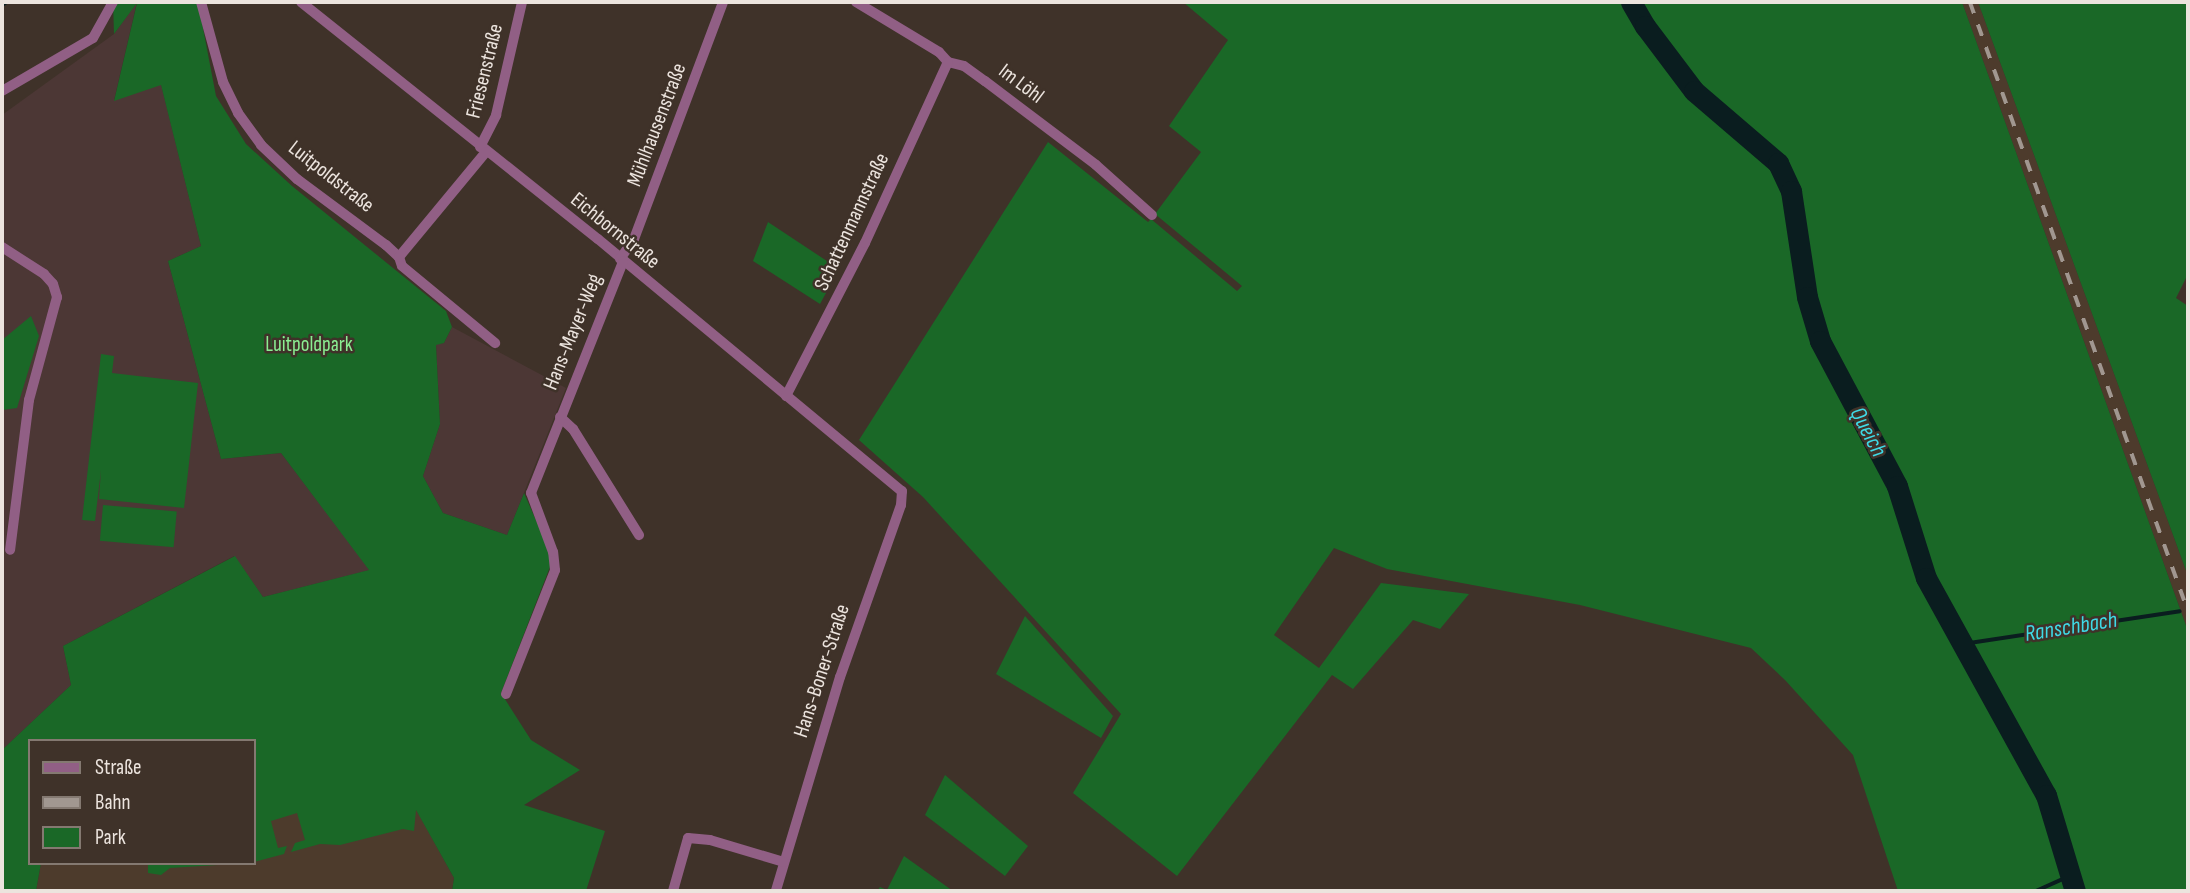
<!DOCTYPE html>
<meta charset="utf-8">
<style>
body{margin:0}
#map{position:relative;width:2190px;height:893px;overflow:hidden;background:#3f3229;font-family:"Sofia Sans Condensed",sans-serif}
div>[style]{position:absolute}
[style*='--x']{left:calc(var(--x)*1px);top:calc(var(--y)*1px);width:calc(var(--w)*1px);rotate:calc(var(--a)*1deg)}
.built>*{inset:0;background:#4d3b2c}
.education>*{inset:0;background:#4c3735}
.green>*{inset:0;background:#1a6827;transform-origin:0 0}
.stream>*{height:3.5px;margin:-1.75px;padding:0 1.75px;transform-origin:1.75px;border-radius:1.75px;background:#0a1d1f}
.river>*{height:21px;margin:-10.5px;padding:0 10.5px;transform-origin:10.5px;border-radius:10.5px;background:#0a1d1f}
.street>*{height:10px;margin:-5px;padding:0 5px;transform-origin:5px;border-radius:5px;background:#915f85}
.rail>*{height:3.5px;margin-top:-1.75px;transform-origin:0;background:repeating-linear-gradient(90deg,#a19790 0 12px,transparent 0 24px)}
span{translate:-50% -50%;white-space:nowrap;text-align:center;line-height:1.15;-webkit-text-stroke:5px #3f3229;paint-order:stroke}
.street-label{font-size:21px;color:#ece4de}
.park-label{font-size:21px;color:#8bee92}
.water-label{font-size:23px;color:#3fdae6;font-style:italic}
.frame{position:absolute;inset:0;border:4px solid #ece4de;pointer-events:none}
.legend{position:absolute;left:28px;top:739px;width:228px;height:126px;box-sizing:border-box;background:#3f3229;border:2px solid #847971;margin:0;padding:9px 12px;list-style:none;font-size:21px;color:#ece4de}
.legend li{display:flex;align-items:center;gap:14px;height:35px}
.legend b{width:35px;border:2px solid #847971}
</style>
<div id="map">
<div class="built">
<div style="clip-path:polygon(1962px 2px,1978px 2px,2188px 576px,2188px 631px)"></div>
<div style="clip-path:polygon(259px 730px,416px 809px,454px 878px,452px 891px,36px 891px,41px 863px,254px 863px,254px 741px)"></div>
</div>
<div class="education">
<div style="clip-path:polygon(137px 2px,114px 100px,161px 84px,201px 246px,168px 261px,221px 459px,281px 453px,370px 570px,263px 597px,234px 556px,63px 646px,71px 685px,2px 750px,2px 115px,114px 34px)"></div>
<div style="clip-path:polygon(452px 327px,566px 388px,507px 535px,443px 513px,423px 476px,440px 424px,436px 344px,444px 343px)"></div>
</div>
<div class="green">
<div style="clip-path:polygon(113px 2px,198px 2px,216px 96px,246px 144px,292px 186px,446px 311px,452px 327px,444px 343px,436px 345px,440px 424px,423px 476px,443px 513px,507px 535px,524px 493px,553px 559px,501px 693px,531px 740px,580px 770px,524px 805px,605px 831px,586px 891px,452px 891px,454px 878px,416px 810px,414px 831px,403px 829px,340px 845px,320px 844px,291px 852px,295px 843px,305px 840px,297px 813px,271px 821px,278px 848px,287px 846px,284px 854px,254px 862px,254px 741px,30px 741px,30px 863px,41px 863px,36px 891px,2px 891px,2px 750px,71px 685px,63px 646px,235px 556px,263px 597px,369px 570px,281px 453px,221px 459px,168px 261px,201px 246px,161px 85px,114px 101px,137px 3px,114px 34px)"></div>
<div style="clip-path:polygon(1183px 2px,1962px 2px,2188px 631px,2188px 891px,1898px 891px,1853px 755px,1785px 680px,1751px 648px,1580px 605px,1387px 569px,1334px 548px,1274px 635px,1319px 668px,1381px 583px,1469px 594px,1440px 629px,1413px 620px,1353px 689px,1332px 675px,1177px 876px,1073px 793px,1121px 714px,923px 497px,859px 440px,1048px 142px,1148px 222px,1151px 219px,1237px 291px,1242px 286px,1155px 214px,1201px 152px,1169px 126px,1228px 40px)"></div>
<div style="clip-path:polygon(1978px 2px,2188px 2px,2188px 274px,2176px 298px,2188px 306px,2188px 576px)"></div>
<div style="clip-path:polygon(768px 222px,839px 269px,820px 304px,753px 261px)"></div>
<div style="clip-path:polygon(31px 316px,39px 336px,17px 408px,2px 410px,2px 340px)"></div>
<div style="clip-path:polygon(101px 354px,114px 356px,112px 373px,198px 383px,184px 508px,99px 499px,101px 470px,95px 521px,82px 520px)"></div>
<div style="left:103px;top:505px;width:74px;height:36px;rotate:5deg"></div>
<div style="clip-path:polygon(1025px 616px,1113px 716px,1101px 738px,996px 674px)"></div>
<div style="clip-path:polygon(945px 775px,1028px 846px,1005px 876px,925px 815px)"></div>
<div style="clip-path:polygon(904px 856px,953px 891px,877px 891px,880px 887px,887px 890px)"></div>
<div style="clip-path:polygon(148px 863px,249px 863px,170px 868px,161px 875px,148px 873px)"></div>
</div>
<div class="stream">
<div style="--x:2;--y:5;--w:6;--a:-31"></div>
<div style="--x:1963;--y:644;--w:219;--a:-8.6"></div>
<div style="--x:2036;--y:891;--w:36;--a:-24"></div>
</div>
<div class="river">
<div style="--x:1631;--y:2;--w:28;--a:60"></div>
<div style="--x:1645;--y:26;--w:81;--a:53"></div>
<div style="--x:1694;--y:91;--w:111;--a:40.6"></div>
<div style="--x:1778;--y:163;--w:31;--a:65"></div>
<div style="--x:1791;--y:191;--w:107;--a:81.4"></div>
<div style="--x:1807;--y:297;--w:46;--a:73.5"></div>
<div style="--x:1820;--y:341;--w:164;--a:62"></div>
<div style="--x:1897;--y:486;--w:96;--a:72.5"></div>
<div style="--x:1926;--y:578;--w:248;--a:61.1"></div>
<div style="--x:2046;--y:795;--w:100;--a:73.2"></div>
</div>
<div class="street">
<div style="--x:201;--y:2;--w:83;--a:74.6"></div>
<div style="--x:223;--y:82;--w:34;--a:64"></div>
<div style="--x:238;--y:113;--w:39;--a:54"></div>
<div style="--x:261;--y:145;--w:50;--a:43.4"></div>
<div style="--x:297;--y:179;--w:111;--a:36.6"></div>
<div style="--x:386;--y:245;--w:18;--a:43"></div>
<div style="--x:399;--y:257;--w:9;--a:72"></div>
<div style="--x:402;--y:266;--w:121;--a:39.6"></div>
<div style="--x:301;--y:2;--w:380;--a:38.6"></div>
<div style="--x:598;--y:239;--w:395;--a:39.7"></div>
<div style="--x:902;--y:491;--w:14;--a:94"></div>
<div style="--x:901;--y:505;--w:182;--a:109.5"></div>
<div style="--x:840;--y:677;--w:223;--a:106.7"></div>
<div style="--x:856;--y:2;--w:97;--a:31.1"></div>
<div style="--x:939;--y:52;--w:13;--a:48"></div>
<div style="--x:948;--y:62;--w:16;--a:14"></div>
<div style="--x:964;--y:66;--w:26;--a:36"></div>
<div style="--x:985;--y:81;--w:139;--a:37.1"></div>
<div style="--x:1096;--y:165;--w:75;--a:41.8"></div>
<div style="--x:2;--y:91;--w:105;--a:-30.2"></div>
<div style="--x:93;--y:38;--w:41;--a:-60.9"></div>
<div style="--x:480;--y:147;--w:36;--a:-63"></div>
<div style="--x:496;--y:115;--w:116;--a:-77"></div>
<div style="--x:2;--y:247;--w:50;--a:32.7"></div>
<div style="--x:44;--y:274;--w:13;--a:48"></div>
<div style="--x:53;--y:284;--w:14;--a:73"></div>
<div style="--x:57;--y:297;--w:107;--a:105.2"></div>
<div style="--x:29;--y:400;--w:151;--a:97.2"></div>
<div style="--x:399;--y:257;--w:136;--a:-50.4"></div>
<div style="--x:620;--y:259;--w:24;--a:-55"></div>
<div style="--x:634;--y:239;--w:253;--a:-69.4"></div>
<div style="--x:786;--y:396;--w:172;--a:-62.7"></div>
<div style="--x:865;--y:243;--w:199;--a:-65.4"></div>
<div style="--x:560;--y:417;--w:18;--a:43"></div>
<div style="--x:573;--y:429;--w:125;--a:58.1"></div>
<div style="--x:506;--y:694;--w:133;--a:-68.4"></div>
<div style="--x:555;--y:570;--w:18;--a:-96"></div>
<div style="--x:553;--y:552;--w:63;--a:-110.4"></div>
<div style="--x:531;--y:493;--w:249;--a:-68.3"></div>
<div style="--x:673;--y:891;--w:55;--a:-74.2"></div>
<div style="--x:688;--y:838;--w:22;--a:5"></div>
<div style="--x:710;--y:840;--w:77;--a:16.6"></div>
</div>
<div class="rail">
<div style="--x:1970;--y:2;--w:647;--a:70.3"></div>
</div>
<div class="street-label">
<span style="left:485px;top:71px;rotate:-76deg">Friesenstraße</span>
<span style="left:1021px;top:84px;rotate:37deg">Im Löhl</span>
<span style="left:657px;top:125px;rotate:-69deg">Mühlhausenstraße</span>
<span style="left:331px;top:177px;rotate:38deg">Luitpoldstraße</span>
<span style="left:852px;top:222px;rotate:-65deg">Schattenmannstraße</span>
<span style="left:615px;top:231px;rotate:39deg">Eichbornstraße</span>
<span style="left:573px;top:332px;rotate:-68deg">Hans-Mayer-Weg</span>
<span style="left:822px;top:671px;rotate:-72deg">Hans-Boner-Straße</span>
</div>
<div class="park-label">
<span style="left:309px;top:345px">Luitpoldpark</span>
</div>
<div class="water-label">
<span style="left:1868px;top:432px;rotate:62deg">Queich</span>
<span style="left:2071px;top:627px;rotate:-9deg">Ranschbach</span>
</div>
<div class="frame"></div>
<ul class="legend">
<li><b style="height:9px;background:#915f85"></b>Straße</li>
<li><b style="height:9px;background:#a19790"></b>Bahn</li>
<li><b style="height:19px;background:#1a6827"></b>Park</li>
</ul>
</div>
